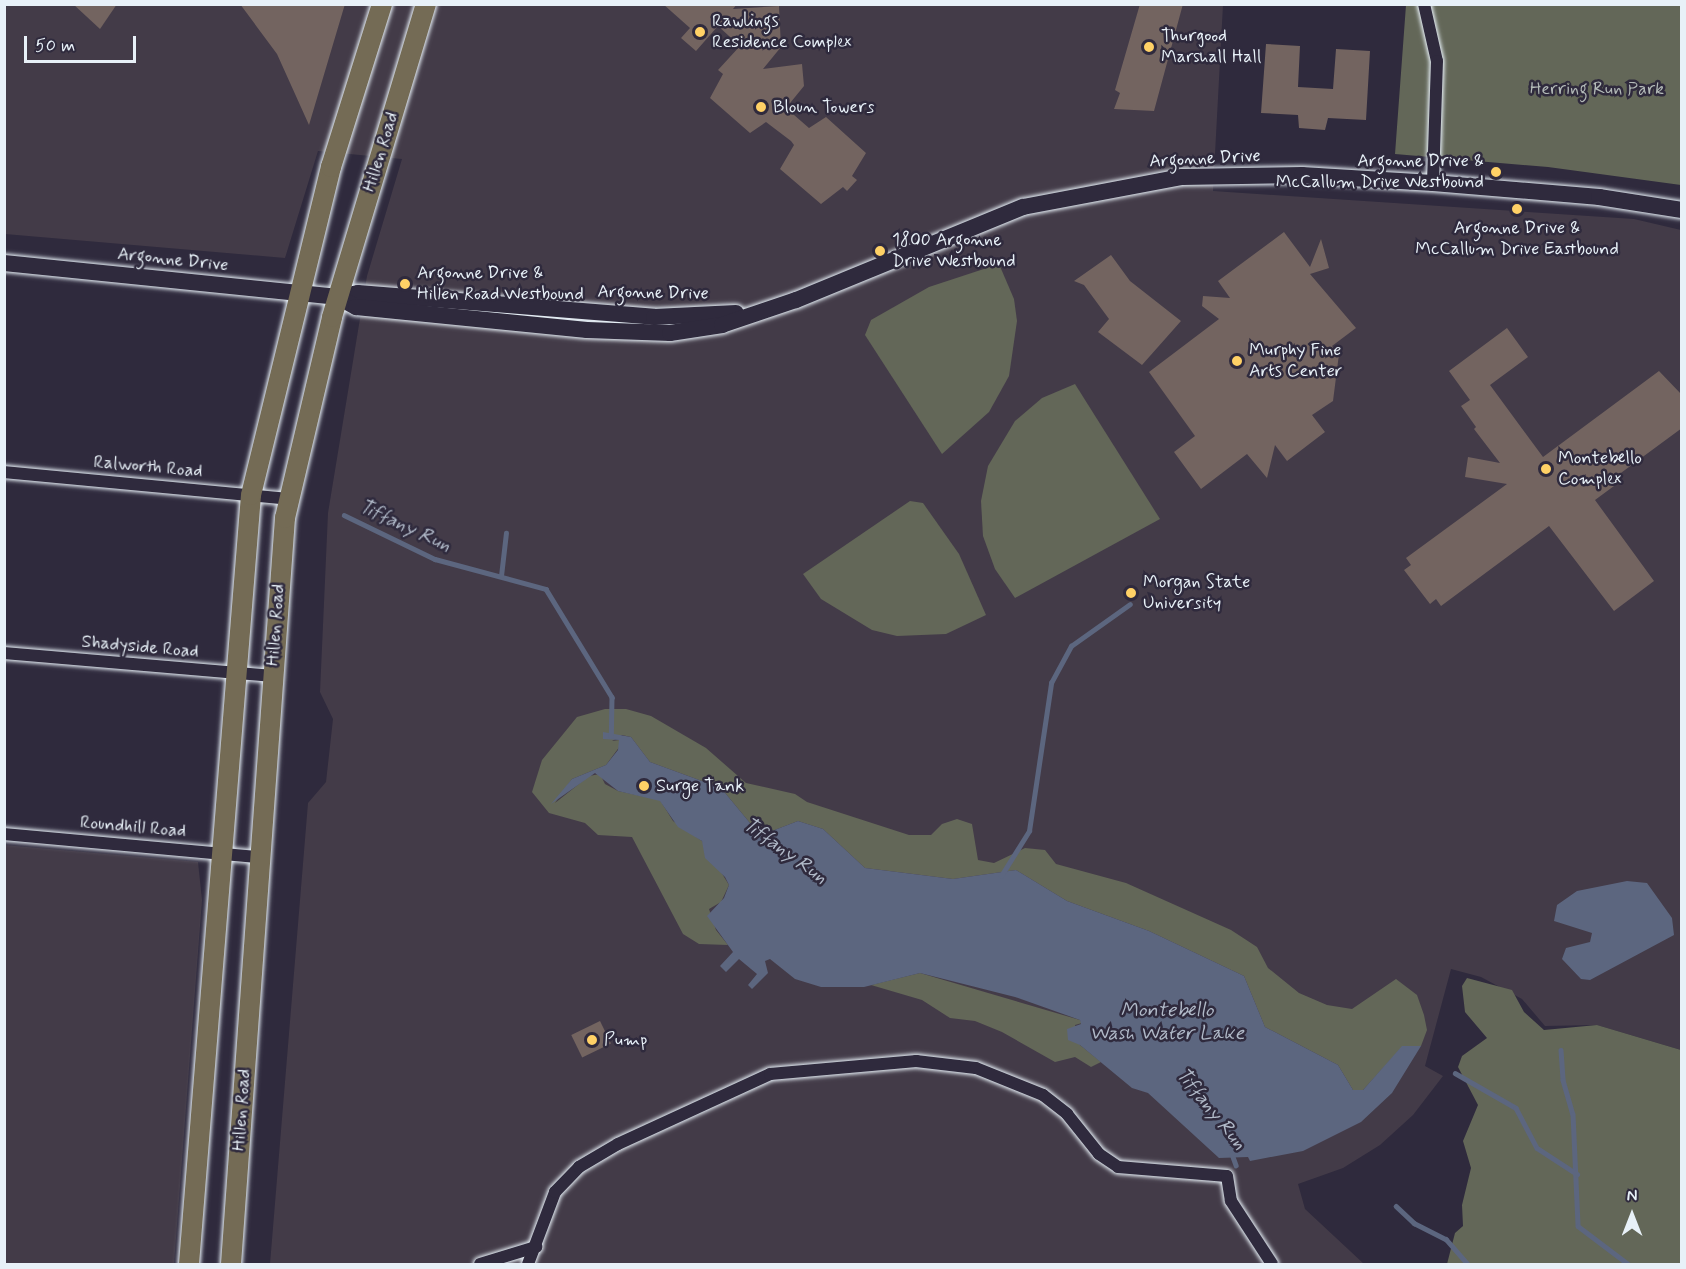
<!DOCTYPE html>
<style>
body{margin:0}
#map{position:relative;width:1686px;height:1269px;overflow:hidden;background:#2f2a3d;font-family:Mynerve,sans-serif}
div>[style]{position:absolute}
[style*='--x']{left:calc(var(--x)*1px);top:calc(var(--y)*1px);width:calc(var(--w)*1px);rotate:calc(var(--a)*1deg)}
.built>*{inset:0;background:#433b48}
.green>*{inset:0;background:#636758}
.water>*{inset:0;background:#5c667f}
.stream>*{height:4.5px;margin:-2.25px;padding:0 2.25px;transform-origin:2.25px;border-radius:2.25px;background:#5c667f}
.building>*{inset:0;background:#736460;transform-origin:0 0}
.roads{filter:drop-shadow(0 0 2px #e8f1f8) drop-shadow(0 0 2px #e8f1f8)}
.minor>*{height:12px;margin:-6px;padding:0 6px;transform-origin:6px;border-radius:6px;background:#2f2a3d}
.secondary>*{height:16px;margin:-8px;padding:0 8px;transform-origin:8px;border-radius:8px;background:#2f2a3d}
.primary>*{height:20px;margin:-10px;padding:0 10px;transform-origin:10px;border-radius:10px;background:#746b55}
.dots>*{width:16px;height:16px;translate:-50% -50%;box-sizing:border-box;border:3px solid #2f2a3d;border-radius:50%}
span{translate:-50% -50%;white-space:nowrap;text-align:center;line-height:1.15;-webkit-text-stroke:5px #2f2a3d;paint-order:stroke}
.poi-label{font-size:18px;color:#e8f1f8}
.left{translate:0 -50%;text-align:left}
.right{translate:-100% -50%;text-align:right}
.park-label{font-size:18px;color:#b3bab8}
.street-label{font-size:18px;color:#e8f1f8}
.water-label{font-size:20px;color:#b0b9c8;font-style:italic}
.frame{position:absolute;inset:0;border:6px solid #e8f1f8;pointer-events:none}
.north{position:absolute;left:1602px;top:1185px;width:60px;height:60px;-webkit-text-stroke:4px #2f2a3d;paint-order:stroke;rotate:0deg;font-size:16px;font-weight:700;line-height:24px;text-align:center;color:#e8f1f8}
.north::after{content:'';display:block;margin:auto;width:21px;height:27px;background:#e8f1f8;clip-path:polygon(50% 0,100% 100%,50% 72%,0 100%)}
.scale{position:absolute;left:24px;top:36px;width:112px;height:27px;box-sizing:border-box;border:3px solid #e8f1f8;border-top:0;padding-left:8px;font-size:18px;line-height:21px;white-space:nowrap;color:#e8f1f8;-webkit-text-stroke:4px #2f2a3d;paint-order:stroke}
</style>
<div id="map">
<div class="built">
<div style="clip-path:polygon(4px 5px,1223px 5px,1213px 191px,1634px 219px,1681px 230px,1681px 1050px,1597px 1025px,1545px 1026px,1522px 999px,1481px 977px,1451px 969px,1425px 1066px,1443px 1076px,1413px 1115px,1380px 1145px,1343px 1168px,1298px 1184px,1305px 1209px,1364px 1264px,270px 1264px,308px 803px,326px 782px,333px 719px,320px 692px,328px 513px,367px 276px,402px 159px,318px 151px,285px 258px,5px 234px)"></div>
<div style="clip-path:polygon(4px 845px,198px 862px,202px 900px,174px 1264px,5px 1264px)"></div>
</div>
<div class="green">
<div style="clip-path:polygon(1406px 5px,1681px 5px,1681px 185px,1548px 167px,1395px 154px)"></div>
<div style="clip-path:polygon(999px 264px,1014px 299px,1017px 321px,1009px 376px,989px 412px,942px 454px,865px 335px,871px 320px,929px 287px)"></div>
<div style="clip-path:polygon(1075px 384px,1160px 519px,1015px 598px,995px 569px,983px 536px,981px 501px,988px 466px,1015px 421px,1042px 398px)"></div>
<div style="clip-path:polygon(910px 501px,923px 503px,959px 554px,986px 615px,946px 634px,897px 636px,872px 630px,821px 599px,803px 574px)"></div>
<div style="clip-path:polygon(605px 709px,626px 709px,651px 716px,706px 748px,746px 783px,795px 794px,807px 802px,909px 835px,931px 835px,942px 824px,957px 819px,972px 824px,978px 860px,994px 863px,1025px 848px,1045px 850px,1056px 864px,1126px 883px,1231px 930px,1257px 947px,1268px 968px,1299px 993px,1327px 1005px,1352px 1009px,1396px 979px,1417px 995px,1424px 1015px,1427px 1030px,1421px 1046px,1403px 1046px,1363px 1090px,1353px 1090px,1338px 1065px,1265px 1027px,1244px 976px,1149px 931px,1067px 901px,1016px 870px,953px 879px,865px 868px,823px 829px,798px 821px,772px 831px,750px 823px,721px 788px,650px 762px,631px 737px,622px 735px,612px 741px,619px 740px,620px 746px,606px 765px,572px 779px,555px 803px,589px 776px,600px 774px,605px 784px,618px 791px,660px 800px,673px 821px,702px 841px,729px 885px,721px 902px,709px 909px,716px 930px,728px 945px,699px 944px,683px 934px,632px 837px,598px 835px,585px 823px,549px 813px,532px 792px,542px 760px,577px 717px)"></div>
<div style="clip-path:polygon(920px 973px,1080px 1020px,1082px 1023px,1075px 1025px,1080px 1045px,1101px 1062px,1091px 1067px,1075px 1057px,1055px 1062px,1002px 1032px,975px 1021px,950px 1018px,922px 1000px,871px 985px)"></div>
<div style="clip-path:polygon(1467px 978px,1512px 990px,1524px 1012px,1544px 1030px,1597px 1025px,1681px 1050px,1681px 1264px,1447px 1264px,1455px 1233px,1463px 1226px,1462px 1205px,1471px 1168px,1463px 1141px,1478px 1105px,1458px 1067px,1462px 1056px,1487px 1038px,1465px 1012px,1462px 986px)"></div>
</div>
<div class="water">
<div style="clip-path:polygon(603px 732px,631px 737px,650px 762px,721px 788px,750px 823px,772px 831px,798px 821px,823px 829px,865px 868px,953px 879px,1016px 870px,1067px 901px,1149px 931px,1244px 976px,1265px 1027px,1338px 1065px,1353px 1090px,1363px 1090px,1402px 1046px,1421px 1046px,1392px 1093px,1361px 1122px,1303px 1151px,1250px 1161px,1248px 1157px,1219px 1158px,1148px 1093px,1132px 1088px,1080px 1045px,1068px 1040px,1067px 1029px,1081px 1024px,1080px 1020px,1015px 997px,920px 973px,864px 987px,821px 987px,795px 979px,770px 959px,765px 961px,768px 973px,752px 989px,748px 985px,757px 974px,739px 959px,726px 972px,720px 966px,733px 952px,707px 916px,724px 898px,729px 885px,725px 877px,705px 858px,702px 841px,678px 827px,660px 801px,618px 791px,595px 773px,551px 804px,572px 779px,606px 765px,618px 750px,619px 740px,603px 739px)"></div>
<div style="clip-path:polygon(1627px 881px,1647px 883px,1672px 918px,1674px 935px,1590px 980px,1581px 979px,1562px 959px,1566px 948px,1590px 942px,1592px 933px,1554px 921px,1557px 905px,1577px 891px)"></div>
</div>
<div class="stream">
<div style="--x:344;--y:515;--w:101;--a:25.8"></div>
<div style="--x:435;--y:559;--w:115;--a:15.1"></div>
<div style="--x:546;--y:589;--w:127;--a:58.6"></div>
<div style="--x:612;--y:697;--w:39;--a:91"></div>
<div style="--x:501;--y:576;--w:43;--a:-83.4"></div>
<div style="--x:1001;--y:876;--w:53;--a:-58.1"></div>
<div style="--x:1029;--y:831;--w:150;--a:-81.5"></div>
<div style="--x:1051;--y:683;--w:42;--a:-61.6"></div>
<div style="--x:1071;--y:646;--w:72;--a:-35.4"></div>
<div style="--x:1561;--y:1050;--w:30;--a:86"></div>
<div style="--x:1563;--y:1080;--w:35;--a:74"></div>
<div style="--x:1573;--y:1114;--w:112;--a:87.4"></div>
<div style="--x:1578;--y:1226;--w:63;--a:37.2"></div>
<div style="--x:1455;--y:1073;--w:70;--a:29.8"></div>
<div style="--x:1516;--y:1108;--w:45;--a:62.3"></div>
<div style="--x:1537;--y:1148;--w:48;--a:33"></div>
<div style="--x:1232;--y:1154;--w:12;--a:70"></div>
<div style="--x:1396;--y:1206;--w:25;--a:43"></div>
<div style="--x:1414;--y:1223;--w:36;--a:27"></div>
<div style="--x:1446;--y:1239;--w:33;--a:49"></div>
</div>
<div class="building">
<div style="clip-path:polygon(73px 4px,117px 4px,100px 29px)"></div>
<div style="clip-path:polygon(240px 4px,345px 4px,309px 125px,277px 54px)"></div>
<div style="clip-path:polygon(663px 4px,737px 4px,733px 9px,779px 6px,781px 47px,763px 69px,802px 64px,804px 86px,786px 108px,809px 128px,826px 117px,866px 153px,852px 176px,857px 180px,847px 191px,843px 187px,821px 204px,780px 169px,794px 145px,791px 141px,766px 122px,750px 133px,710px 98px,723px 74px,718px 70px,740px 46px,718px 26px,696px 51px,681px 38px,690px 28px)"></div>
<div style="clip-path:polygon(1140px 4px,1183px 4px,1154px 111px,1114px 109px,1120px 93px,1115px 90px)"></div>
<div style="clip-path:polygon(1266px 44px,1300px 46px,1298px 87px,1333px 89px,1336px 49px,1370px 51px,1366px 120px,1328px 118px,1325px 130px,1299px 128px,1298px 115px,1261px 113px)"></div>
<div style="clip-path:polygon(1284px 232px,1310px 267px,1321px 239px,1329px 268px,1310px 274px,1356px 328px,1332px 346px,1339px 354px,1333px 401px,1312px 415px,1325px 432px,1287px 461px,1275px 445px,1267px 478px,1247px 454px,1201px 489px,1174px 452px,1195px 436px,1149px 372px,1219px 319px,1202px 306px,1203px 296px,1230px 298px,1218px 281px)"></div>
<div style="clip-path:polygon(1111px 255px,1130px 281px,1181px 321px,1142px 365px,1098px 332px,1109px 319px,1084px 285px,1074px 281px)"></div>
<div style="clip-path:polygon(1507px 328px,1528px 357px,1490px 385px,1543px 457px,1659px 371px,1682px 395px,1682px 428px,1610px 481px,1614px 486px,1595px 500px,1654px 581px,1614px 611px,1549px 526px,1441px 606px,1436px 599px,1430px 604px,1404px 570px,1411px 565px,1406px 558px,1507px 484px,1465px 477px,1468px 457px,1500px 463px,1474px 429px,1476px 427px,1461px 406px,1470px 400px,1449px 371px)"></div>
<div style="left:600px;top:1021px;width:25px;height:32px;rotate:64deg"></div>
</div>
<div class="roads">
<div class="minor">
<div style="--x:1424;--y:4;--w:58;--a:77.2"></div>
<div style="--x:1437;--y:61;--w:122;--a:91.9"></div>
<div style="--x:4;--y:472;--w:285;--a:5.4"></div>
<div style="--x:4;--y:653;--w:270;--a:4.9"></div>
<div style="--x:4;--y:834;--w:256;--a:5.2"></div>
<div style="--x:480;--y:1264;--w:59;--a:-16.9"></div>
<div style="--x:528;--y:1264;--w:77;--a:-69.4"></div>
<div style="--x:555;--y:1192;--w:35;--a:-46"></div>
<div style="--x:579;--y:1167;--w:45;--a:-30.5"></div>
<div style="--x:618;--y:1144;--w:167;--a:-24.7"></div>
<div style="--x:770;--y:1074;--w:147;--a:-5.1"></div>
<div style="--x:916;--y:1061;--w:60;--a:6.7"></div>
<div style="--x:976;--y:1068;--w:72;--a:21.9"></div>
<div style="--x:1043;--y:1095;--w:31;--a:38"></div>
<div style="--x:1067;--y:1114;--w:51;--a:51.3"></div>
<div style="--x:1099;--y:1154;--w:23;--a:34"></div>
<div style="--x:1118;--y:1167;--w:109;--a:4.7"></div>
<div style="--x:1227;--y:1176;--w:25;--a:81"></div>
<div style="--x:1231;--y:1201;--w:75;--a:56.9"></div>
</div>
<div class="secondary">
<div style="--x:4;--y:263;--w:336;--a:5.8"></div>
<div style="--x:338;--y:297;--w:20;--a:-11"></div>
<div style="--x:358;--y:293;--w:297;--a:4.6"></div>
<div style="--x:654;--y:317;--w:82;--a:-2.8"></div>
<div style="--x:338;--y:297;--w:21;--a:29"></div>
<div style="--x:356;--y:307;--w:232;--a:5.7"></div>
<div style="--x:587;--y:330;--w:83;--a:2.1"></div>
<div style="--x:670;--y:333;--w:53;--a:-8.7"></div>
<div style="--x:722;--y:325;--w:78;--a:-18.7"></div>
<div style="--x:796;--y:300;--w:245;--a:-22.3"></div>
<div style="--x:1023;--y:207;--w:162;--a:-10.7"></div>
<div style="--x:1182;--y:177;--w:120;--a:-1"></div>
<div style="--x:1302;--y:175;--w:131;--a:3.5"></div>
<div style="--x:1433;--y:183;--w:167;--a:4.8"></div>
<div style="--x:1599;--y:197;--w:84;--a:8.9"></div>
</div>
<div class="primary">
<div style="--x:189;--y:1264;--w:771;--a:-85.39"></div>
<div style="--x:251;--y:495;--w:338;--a:-76.3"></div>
<div style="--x:331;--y:167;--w:171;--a:-72.6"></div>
<div style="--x:231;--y:1264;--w:748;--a:-85.86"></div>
<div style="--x:285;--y:518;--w:206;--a:-76.8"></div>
<div style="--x:332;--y:317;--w:327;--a:-73.3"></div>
</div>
</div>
<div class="dots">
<div style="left:700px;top:32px;background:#ffd166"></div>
<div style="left:1149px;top:47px;background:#ffd166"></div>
<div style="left:761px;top:107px;background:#ffd166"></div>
<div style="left:1496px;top:172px;background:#ffd166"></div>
<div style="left:1517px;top:209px;background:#ffd166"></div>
<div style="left:880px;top:251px;background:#ffd166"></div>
<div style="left:405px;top:284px;background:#ffd166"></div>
<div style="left:1237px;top:361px;background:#ffd166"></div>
<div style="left:1546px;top:469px;background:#ffd166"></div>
<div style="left:1131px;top:593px;background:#ffd166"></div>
<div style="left:644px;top:786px;background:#ffd166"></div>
<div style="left:592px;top:1040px;background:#ffd166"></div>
</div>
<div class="poi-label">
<span class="left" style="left:712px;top:32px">Rawlings<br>Residence Complex</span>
<span class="left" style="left:1161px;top:47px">Thurgood<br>Marshall Hall</span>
<span class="left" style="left:773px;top:107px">Bloun Towers</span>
<span class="right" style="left:1484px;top:172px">Argonne Drive &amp;<br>McCallum Drive Westbound</span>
<span style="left:1517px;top:239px">Argonne Drive &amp;<br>McCallum Drive Eastbound</span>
<span class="left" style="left:892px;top:251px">1800 Argonne<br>Drive Westbound</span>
<span class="left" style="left:417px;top:284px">Argonne Drive &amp;<br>Hillen Road Westbound</span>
<span class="left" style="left:1249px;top:361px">Murphy Fine<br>Arts Center</span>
<span class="left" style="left:1558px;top:469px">Montebello<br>Complex</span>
<span class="left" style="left:1143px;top:593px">Morgan State<br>University</span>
<span class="left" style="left:656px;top:786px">Surge Tank</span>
<span class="left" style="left:604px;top:1040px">Pump</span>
</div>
<div class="park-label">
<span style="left:1597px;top:89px">Herring Run Park</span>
</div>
<div class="street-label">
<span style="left:381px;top:152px;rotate:-73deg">Hillen Road</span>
<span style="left:1205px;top:159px;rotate:-3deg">Argonne Drive</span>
<span style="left:173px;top:260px;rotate:6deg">Argonne Drive</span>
<span style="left:653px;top:293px;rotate:1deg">Argonne Drive</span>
<span style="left:148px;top:467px;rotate:5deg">Ralworth Road</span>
<span style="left:276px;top:625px;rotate:-86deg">Hillen Road</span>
<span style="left:140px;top:647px;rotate:5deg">Shadyside Road</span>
<span style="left:133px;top:827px;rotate:5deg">Roundhill Road</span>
<span style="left:242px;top:1110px;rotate:-86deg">Hillen Road</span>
</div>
<div class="water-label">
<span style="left:405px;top:526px;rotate:25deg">Tiffany Run</span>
<span style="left:785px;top:851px;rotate:36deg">Tiffany Run</span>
<span style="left:1167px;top:1022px">Montebello<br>Wash Water Lake</span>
<span style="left:1211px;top:1109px;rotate:51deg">Tiffany Run</span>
</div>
<div class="frame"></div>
<div class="north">N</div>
<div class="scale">50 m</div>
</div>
